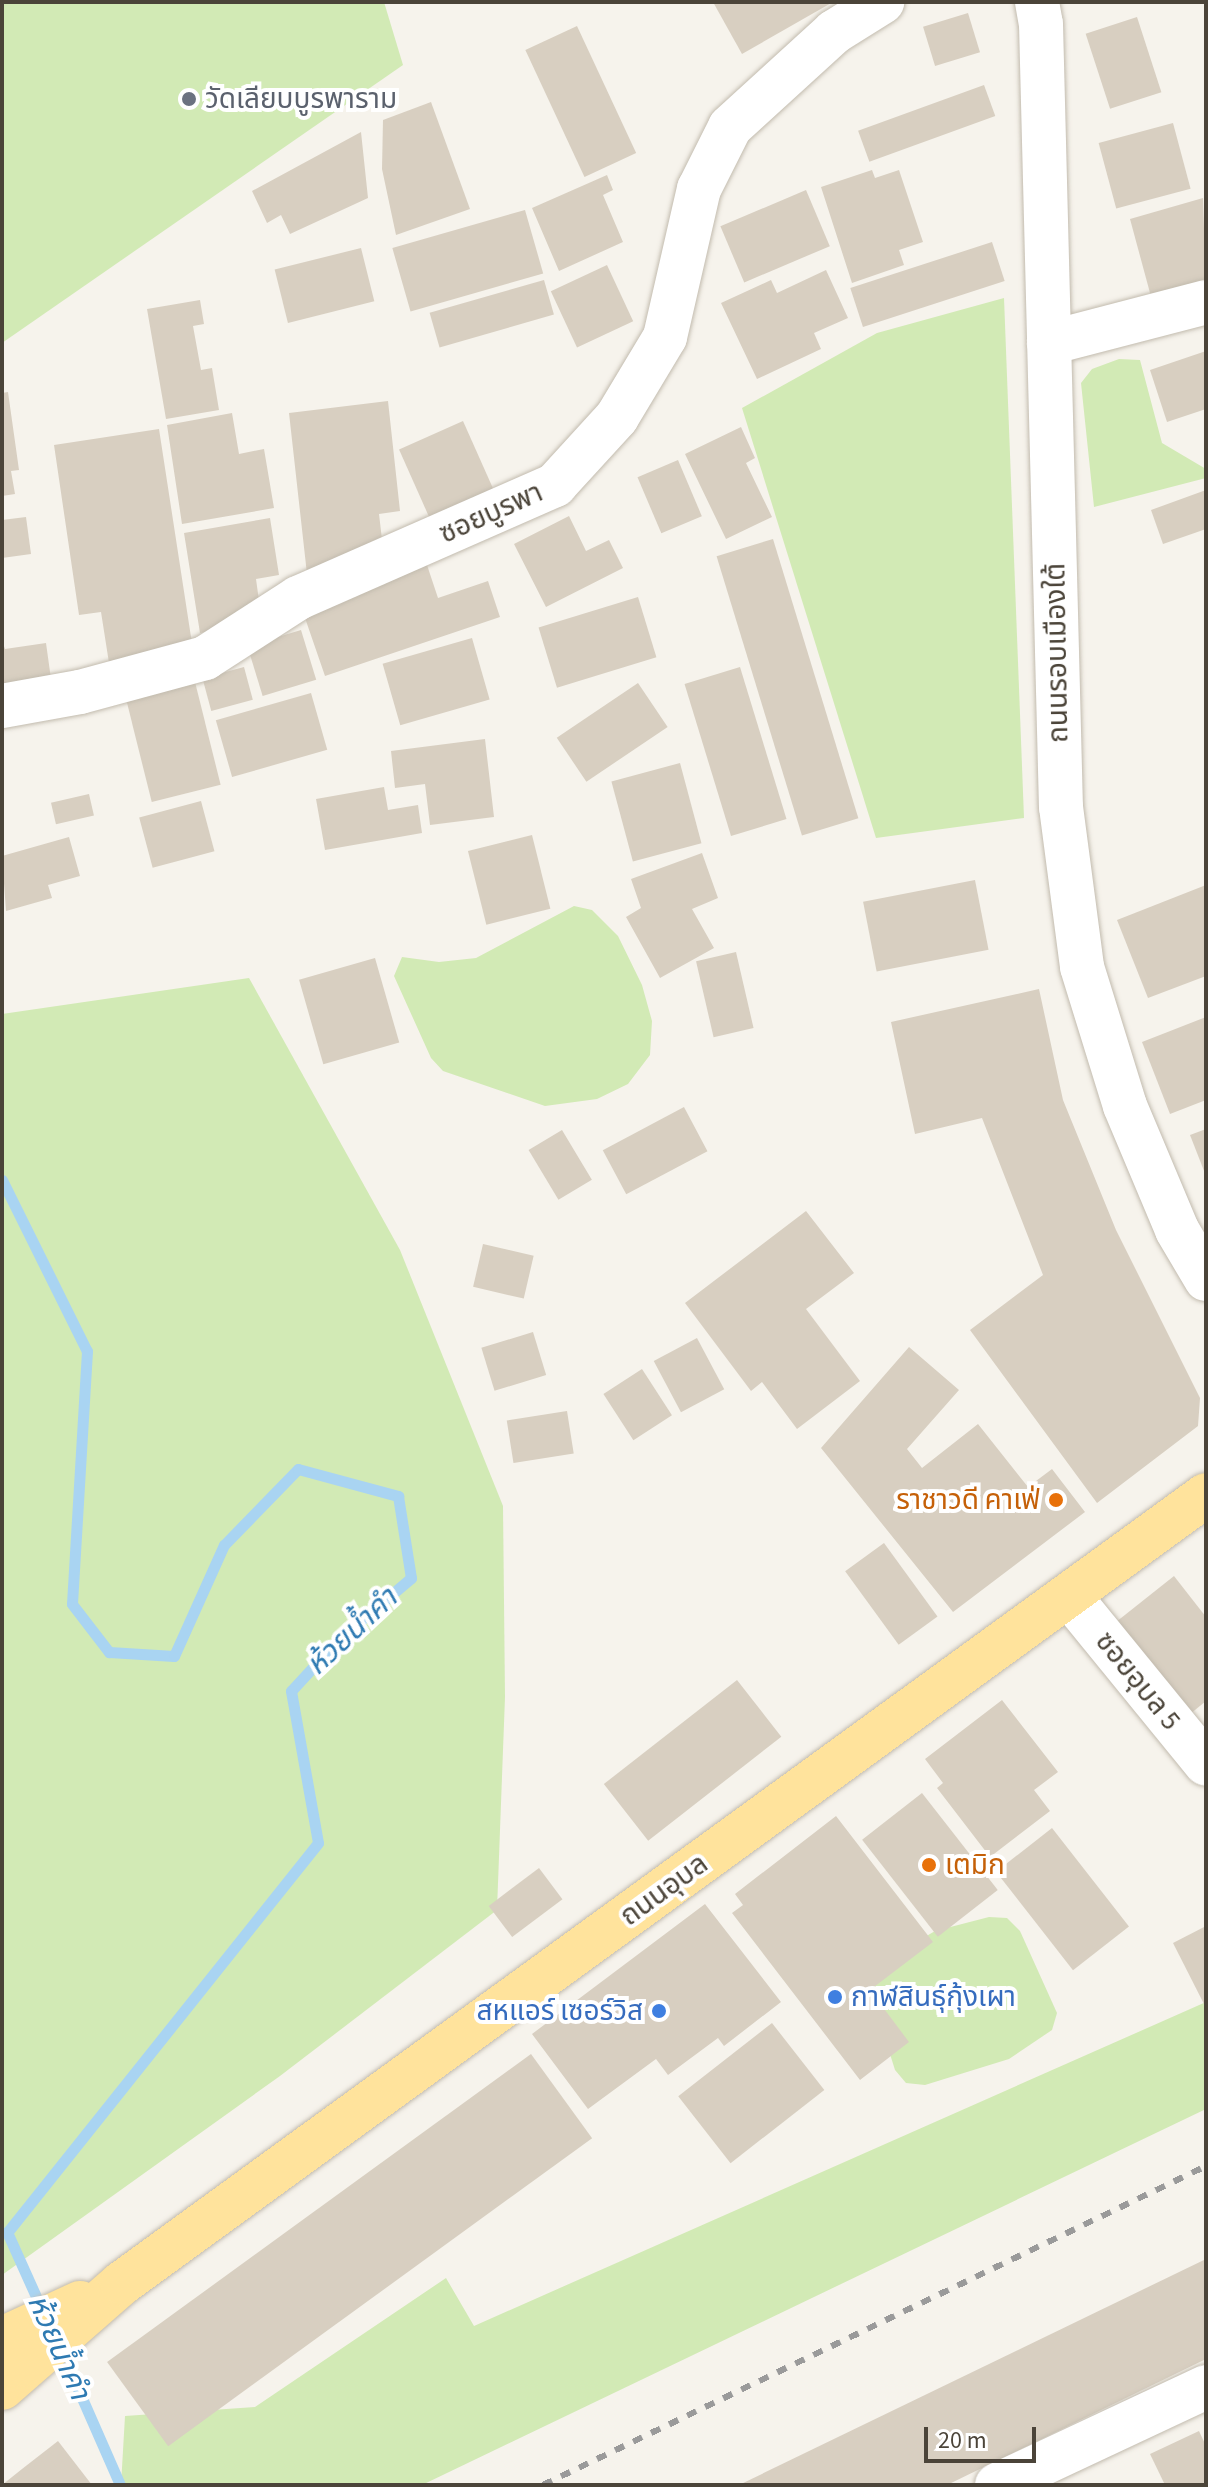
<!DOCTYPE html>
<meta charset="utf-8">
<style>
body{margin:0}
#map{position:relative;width:1208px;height:2487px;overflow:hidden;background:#f6f3ec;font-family:"Source Sans 3","Noto Sans Thai",sans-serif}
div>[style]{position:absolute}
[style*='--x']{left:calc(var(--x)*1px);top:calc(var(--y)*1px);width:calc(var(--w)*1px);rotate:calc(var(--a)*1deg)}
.green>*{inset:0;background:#d2eab5}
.stream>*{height:11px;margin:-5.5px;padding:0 5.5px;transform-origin:5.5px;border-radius:5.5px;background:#a9d4f2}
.building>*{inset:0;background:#d8cfc1;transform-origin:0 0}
.roads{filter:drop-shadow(0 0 2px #c2bbae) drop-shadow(0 0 2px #c2bbae)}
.minor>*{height:44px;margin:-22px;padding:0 22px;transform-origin:22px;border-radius:22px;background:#fff}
.major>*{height:44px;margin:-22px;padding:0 22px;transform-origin:22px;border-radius:22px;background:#ffe39c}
.rail>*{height:6px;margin-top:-3px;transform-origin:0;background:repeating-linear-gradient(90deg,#9a9a9a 0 10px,transparent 0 20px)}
.dots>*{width:22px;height:22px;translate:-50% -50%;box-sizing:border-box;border:4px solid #fff;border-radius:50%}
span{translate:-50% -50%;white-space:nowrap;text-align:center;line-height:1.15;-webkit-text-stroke:8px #fff;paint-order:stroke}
.worship-label{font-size:28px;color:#5b616d}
.left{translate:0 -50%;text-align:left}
.street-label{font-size:28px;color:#4b4439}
.food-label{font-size:28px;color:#c56008}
.right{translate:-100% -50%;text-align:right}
.shop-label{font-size:28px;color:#366cbe}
.water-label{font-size:30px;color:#2e7ab2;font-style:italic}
.frame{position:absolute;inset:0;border:4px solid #4b4439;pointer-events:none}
.scale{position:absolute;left:924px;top:2427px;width:112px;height:36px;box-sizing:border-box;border:4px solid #4b4439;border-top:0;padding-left:10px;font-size:24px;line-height:28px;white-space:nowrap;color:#4b4439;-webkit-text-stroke:6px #fff;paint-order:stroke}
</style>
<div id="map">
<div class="green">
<div style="clip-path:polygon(2px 2px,384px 2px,403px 65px,2px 343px)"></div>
<div style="clip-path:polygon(1004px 298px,1024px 818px,876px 838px,742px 408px,877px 333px)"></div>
<div style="clip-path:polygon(1119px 359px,1140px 360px,1162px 443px,1206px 469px,1206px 478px,1094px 507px,1081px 383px,1092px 369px)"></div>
<div style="clip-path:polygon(574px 906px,592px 910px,618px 936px,642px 985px,652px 1021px,650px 1055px,628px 1084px,597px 1099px,545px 1106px,443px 1071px,431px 1058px,394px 976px,402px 957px,439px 962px,476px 958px)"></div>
<div style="clip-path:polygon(249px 978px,400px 1250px,503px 1506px,505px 1697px,497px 1910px,280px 2076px,2px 2275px,2px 1014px)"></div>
<div style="clip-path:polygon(989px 1917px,1007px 1918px,1020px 1931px,1057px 2013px,1052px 2030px,1009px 2059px,925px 2085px,906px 2083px,895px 2070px,870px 1990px,888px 1959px,935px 1931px)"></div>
<div style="clip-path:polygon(1206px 2002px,1206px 2109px,422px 2485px,121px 2485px,125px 2416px,255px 2407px,446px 2278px,474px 2326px)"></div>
</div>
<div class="stream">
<div style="--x:2;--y:1180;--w:191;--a:63.6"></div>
<div style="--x:87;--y:1351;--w:253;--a:93.4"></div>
<div style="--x:72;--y:1604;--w:61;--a:52.4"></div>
<div style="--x:109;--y:1652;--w:65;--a:3.5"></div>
<div style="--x:174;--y:1656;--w:122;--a:-65.8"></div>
<div style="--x:224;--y:1545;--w:106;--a:-45.8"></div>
<div style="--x:298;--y:1469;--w:104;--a:15.1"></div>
<div style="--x:398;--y:1496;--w:83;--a:81"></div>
<div style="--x:411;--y:1578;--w:96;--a:139.7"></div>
<div style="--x:338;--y:1640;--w:69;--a:132.7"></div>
<div style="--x:291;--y:1691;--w:154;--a:79.9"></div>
<div style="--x:318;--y:1843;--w:498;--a:128.6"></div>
<div style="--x:7;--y:2232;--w:85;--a:65.8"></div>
<div style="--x:60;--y:2348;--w:150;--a:66.3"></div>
</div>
<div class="building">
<div style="clip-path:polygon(713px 2px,833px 2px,742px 54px)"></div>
<div style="left:968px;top:13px;width:41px;height:47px;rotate:73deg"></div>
<div style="left:1137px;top:17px;width:79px;height:54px;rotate:72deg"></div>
<div style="left:577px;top:26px;width:140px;height:57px;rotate:65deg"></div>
<div style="left:984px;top:85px;width:33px;height:134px;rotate:70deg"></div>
<div style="clip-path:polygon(431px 102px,470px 209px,396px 235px,382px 169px,383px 120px)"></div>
<div style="left:1173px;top:123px;width:68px;height:77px;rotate:75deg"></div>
<div style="clip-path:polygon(361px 132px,368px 198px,290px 234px,281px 215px,267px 223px,252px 191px)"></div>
<div style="clip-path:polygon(872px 170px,875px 178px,899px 170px,923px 242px,899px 250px,904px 265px,852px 283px,821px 187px)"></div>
<div style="clip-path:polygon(607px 175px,613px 190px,603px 195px,623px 242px,559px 271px,532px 208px)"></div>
<div style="left:806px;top:190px;width:61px;height:93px;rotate:67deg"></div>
<div style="clip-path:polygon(1203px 198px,1206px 289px,1153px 304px,1130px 219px)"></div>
<div style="left:525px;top:210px;width:66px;height:138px;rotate:74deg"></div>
<div style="left:992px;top:242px;width:41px;height:149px;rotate:72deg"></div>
<div style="left:361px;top:248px;width:55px;height:89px;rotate:76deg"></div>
<div style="left:607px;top:265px;width:62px;height:62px;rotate:65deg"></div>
<div style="clip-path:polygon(826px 270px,848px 318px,814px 333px,821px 349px,757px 379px,721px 303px,771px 280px,777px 293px)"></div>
<div style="left:544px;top:280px;width:36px;height:119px;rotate:74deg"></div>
<div style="clip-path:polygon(200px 300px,204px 324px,193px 326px,201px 370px,212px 368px,219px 410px,166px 419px,147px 309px)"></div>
<div style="clip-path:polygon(1206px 351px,1206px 409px,1167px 422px,1150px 370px)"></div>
<div style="clip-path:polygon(8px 392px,19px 470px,11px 471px,15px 494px,2px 496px,2px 393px)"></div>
<div style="clip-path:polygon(388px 401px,400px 511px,379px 514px,383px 548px,308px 583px,289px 413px)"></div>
<div style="clip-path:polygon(232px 413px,239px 454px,264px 449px,274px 508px,182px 524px,167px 425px)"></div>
<div style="left:463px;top:421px;width:81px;height:70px;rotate:66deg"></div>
<div style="clip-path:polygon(741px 427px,755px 458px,746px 463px,772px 517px,726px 539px,685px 454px)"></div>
<div style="clip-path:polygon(159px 429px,193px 650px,109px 663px,101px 612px,79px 615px,54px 445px)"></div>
<div style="left:678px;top:460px;width:61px;height:44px;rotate:67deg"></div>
<div style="clip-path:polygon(1206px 490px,1206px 529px,1163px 544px,1151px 510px)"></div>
<div style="clip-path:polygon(569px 516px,586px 551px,609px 540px,623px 568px,546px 607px,514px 544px)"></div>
<div style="clip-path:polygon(26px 517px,31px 554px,2px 558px,2px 520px)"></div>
<div style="clip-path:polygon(270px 518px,279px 575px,256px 579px,260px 608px,243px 626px,200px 633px,184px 533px)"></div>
<div style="left:773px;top:539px;width:292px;height:59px;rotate:73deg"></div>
<div style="clip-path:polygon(427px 565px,438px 598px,488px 581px,500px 617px,325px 676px,305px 618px)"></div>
<div style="left:638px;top:597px;width:63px;height:104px;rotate:73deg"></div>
<div style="left:301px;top:630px;width:52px;height:56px;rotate:73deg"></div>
<div style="left:472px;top:638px;width:64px;height:93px;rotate:74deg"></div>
<div style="clip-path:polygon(2px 641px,5px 649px,46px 643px,51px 679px,2px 686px)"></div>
<div style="left:244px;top:667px;width:34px;height:43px;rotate:75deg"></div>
<div style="left:740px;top:667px;width:159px;height:58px;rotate:73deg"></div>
<div style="left:195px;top:682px;width:106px;height:71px;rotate:76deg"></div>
<div style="left:638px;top:683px;width:53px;height:98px;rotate:56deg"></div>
<div style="left:311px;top:693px;width:59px;height:99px;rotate:74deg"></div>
<div style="clip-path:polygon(485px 739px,494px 817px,430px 825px,425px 784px,395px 788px,391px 751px)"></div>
<div style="left:680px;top:763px;width:83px;height:71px;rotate:75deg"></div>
<div style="clip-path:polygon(384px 787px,388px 810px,418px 805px,422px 833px,325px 850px,316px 799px)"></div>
<div style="left:89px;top:794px;width:22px;height:39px;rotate:77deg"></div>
<div style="left:201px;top:801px;width:52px;height:64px;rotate:75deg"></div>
<div style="left:532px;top:835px;width:76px;height:66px;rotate:76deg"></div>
<div style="clip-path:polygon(69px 837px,80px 876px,48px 885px,52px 898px,6px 911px,2px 856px)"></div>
<div style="clip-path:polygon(702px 853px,718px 898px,692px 909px,714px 948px,660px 978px,626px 917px,641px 908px,631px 879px)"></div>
<div style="left:975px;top:880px;width:71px;height:114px;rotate:79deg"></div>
<div style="clip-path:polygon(1206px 885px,1206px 976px,1148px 998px,1117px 920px)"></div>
<div style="left:736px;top:952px;width:78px;height:41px;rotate:77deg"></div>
<div style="left:375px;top:958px;width:88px;height:79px;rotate:74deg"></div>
<div style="clip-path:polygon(1039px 989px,1063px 1100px,1116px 1230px,1200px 1398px,1198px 1426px,1097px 1503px,970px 1330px,1043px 1275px,982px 1118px,915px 1134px,891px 1022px)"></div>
<div style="clip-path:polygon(1206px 1017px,1206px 1100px,1170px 1114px,1142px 1042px)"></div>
<div style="left:684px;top:1107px;width:50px;height:92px;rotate:62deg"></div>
<div style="clip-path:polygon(1206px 1129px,1206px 1176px,1190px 1135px)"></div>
<div style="left:562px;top:1130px;width:58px;height:39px;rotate:59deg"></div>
<div style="clip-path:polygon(806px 1211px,854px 1273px,806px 1309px,860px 1381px,797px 1429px,762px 1382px,751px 1391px,685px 1303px)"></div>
<div style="left:483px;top:1244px;width:52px;height:44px;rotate:13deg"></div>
<div style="left:533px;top:1332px;width:45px;height:54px;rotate:73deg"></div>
<div style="left:697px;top:1338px;width:58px;height:49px;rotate:62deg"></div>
<div style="clip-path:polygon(909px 1347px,959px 1390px,907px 1449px,922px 1468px,978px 1424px,1028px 1487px,1052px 1469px,1085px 1512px,953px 1612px,821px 1448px)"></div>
<div style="left:642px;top:1369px;width:55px;height:46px;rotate:57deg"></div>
<div style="left:567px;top:1411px;width:43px;height:61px;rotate:81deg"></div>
<div style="left:884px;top:1543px;width:91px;height:48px;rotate:54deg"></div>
<div style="clip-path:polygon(1174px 1576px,1206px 1617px,1206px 1701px,1184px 1719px,1111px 1626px)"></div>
<div style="left:737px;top:1680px;width:72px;height:169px;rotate:52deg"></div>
<div style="clip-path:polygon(1002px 1700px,1058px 1772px,1034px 1790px,1050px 1811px,990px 1857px,937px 1788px,943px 1783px,925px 1759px)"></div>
<div style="left:922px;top:1793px;width:123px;height:76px;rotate:52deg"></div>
<div style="clip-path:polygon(836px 1816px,933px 1942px,870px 1990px,909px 2042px,860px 2080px,732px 1913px,743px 1905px,735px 1894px)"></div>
<div style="left:1052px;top:1828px;width:125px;height:71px;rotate:52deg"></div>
<div style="left:539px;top:1868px;width:39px;height:63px;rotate:53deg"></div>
<div style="clip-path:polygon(705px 1904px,781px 2002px,724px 2046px,718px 2038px,668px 2075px,656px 2059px,588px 2109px,532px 2034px)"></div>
<div style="clip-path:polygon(1206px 1926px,1206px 2008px,1173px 1943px)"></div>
<div style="left:772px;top:2023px;width:85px;height:119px;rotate:52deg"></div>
<div style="left:531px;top:2054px;width:104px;height:524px;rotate:54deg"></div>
<div style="clip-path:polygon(1206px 2259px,1206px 2359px,947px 2485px,739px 2485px)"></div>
<div style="clip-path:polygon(1199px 2431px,1206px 2446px,1206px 2485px,1165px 2485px,1150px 2454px)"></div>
<div style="clip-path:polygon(58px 2441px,92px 2485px,2px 2485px,22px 2469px)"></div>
</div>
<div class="roads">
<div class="minor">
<div style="--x:1037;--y:2;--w:22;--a:80"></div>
<div style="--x:1041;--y:24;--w:783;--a:88.54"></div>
<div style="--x:1061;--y:807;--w:161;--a:82.5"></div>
<div style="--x:1082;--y:967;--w:145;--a:72.8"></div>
<div style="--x:1125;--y:1106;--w:134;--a:67.2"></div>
<div style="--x:1177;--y:1230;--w:57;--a:59.4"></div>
<div style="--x:1049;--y:343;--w:162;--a:-14.6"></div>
<div style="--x:2;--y:706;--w:79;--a:-10.2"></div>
<div style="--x:80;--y:692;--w:130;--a:-15.2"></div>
<div style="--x:205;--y:658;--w:111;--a:-32.8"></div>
<div style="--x:298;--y:598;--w:281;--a:-23.7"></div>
<div style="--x:555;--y:485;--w:92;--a:-47.6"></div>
<div style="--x:617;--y:417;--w:93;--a:-59"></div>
<div style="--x:665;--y:337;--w:152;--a:-77.1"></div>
<div style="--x:699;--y:189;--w:69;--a:-63.4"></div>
<div style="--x:730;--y:127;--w:141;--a:-42.4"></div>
<div style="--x:834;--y:32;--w:57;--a:-32"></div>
<div style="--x:1070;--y:1597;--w:215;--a:50.8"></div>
<div style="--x:997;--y:2485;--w:231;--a:-25.1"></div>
</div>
<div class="major">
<div style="--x:2;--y:2339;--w:86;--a:-24.8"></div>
<div style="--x:2;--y:2388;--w:159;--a:-41.2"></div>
<div style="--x:122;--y:2283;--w:1340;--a:-36.01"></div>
</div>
</div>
<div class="rail">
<div style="--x:543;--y:2485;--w:736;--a:-25.69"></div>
</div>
<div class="dots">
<div style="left:189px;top:99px;background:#6b7280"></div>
<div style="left:1056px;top:1500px;background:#e8710a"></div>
<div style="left:929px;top:1865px;background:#e8710a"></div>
<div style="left:835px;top:1997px;background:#3f7fe0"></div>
<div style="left:659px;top:2011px;background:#3f7fe0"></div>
</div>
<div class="worship-label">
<span class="left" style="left:205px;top:99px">วัดเลียบบูรพาราม</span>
</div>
<div class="street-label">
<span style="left:491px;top:513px;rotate:-24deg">ซอยบูรพา</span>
<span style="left:1057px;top:653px;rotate:-91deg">ถนนรอบเมืองใต้</span>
<span style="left:1138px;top:1681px;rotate:51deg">ซอยอุบล 5</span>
<span style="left:664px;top:1890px;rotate:-36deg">ถนนอุบล</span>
</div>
<div class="food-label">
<span class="right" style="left:1040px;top:1500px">ราชาวดี คาเฟ่</span>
<span class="left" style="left:945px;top:1865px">เตมิก</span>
</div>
<div class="shop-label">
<span class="left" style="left:851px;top:1997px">กาฬสินธุ์กุ้งเผา</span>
<span class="right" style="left:643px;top:2011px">สหแอร์ เซอร์วิส</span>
</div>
<div class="water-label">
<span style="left:352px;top:1632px;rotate:-43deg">ห้วยน้ำคำ</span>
<span style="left:58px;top:2347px;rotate:66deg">ห้วยน้ำคำ</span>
</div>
<div class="frame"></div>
<div class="scale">20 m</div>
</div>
